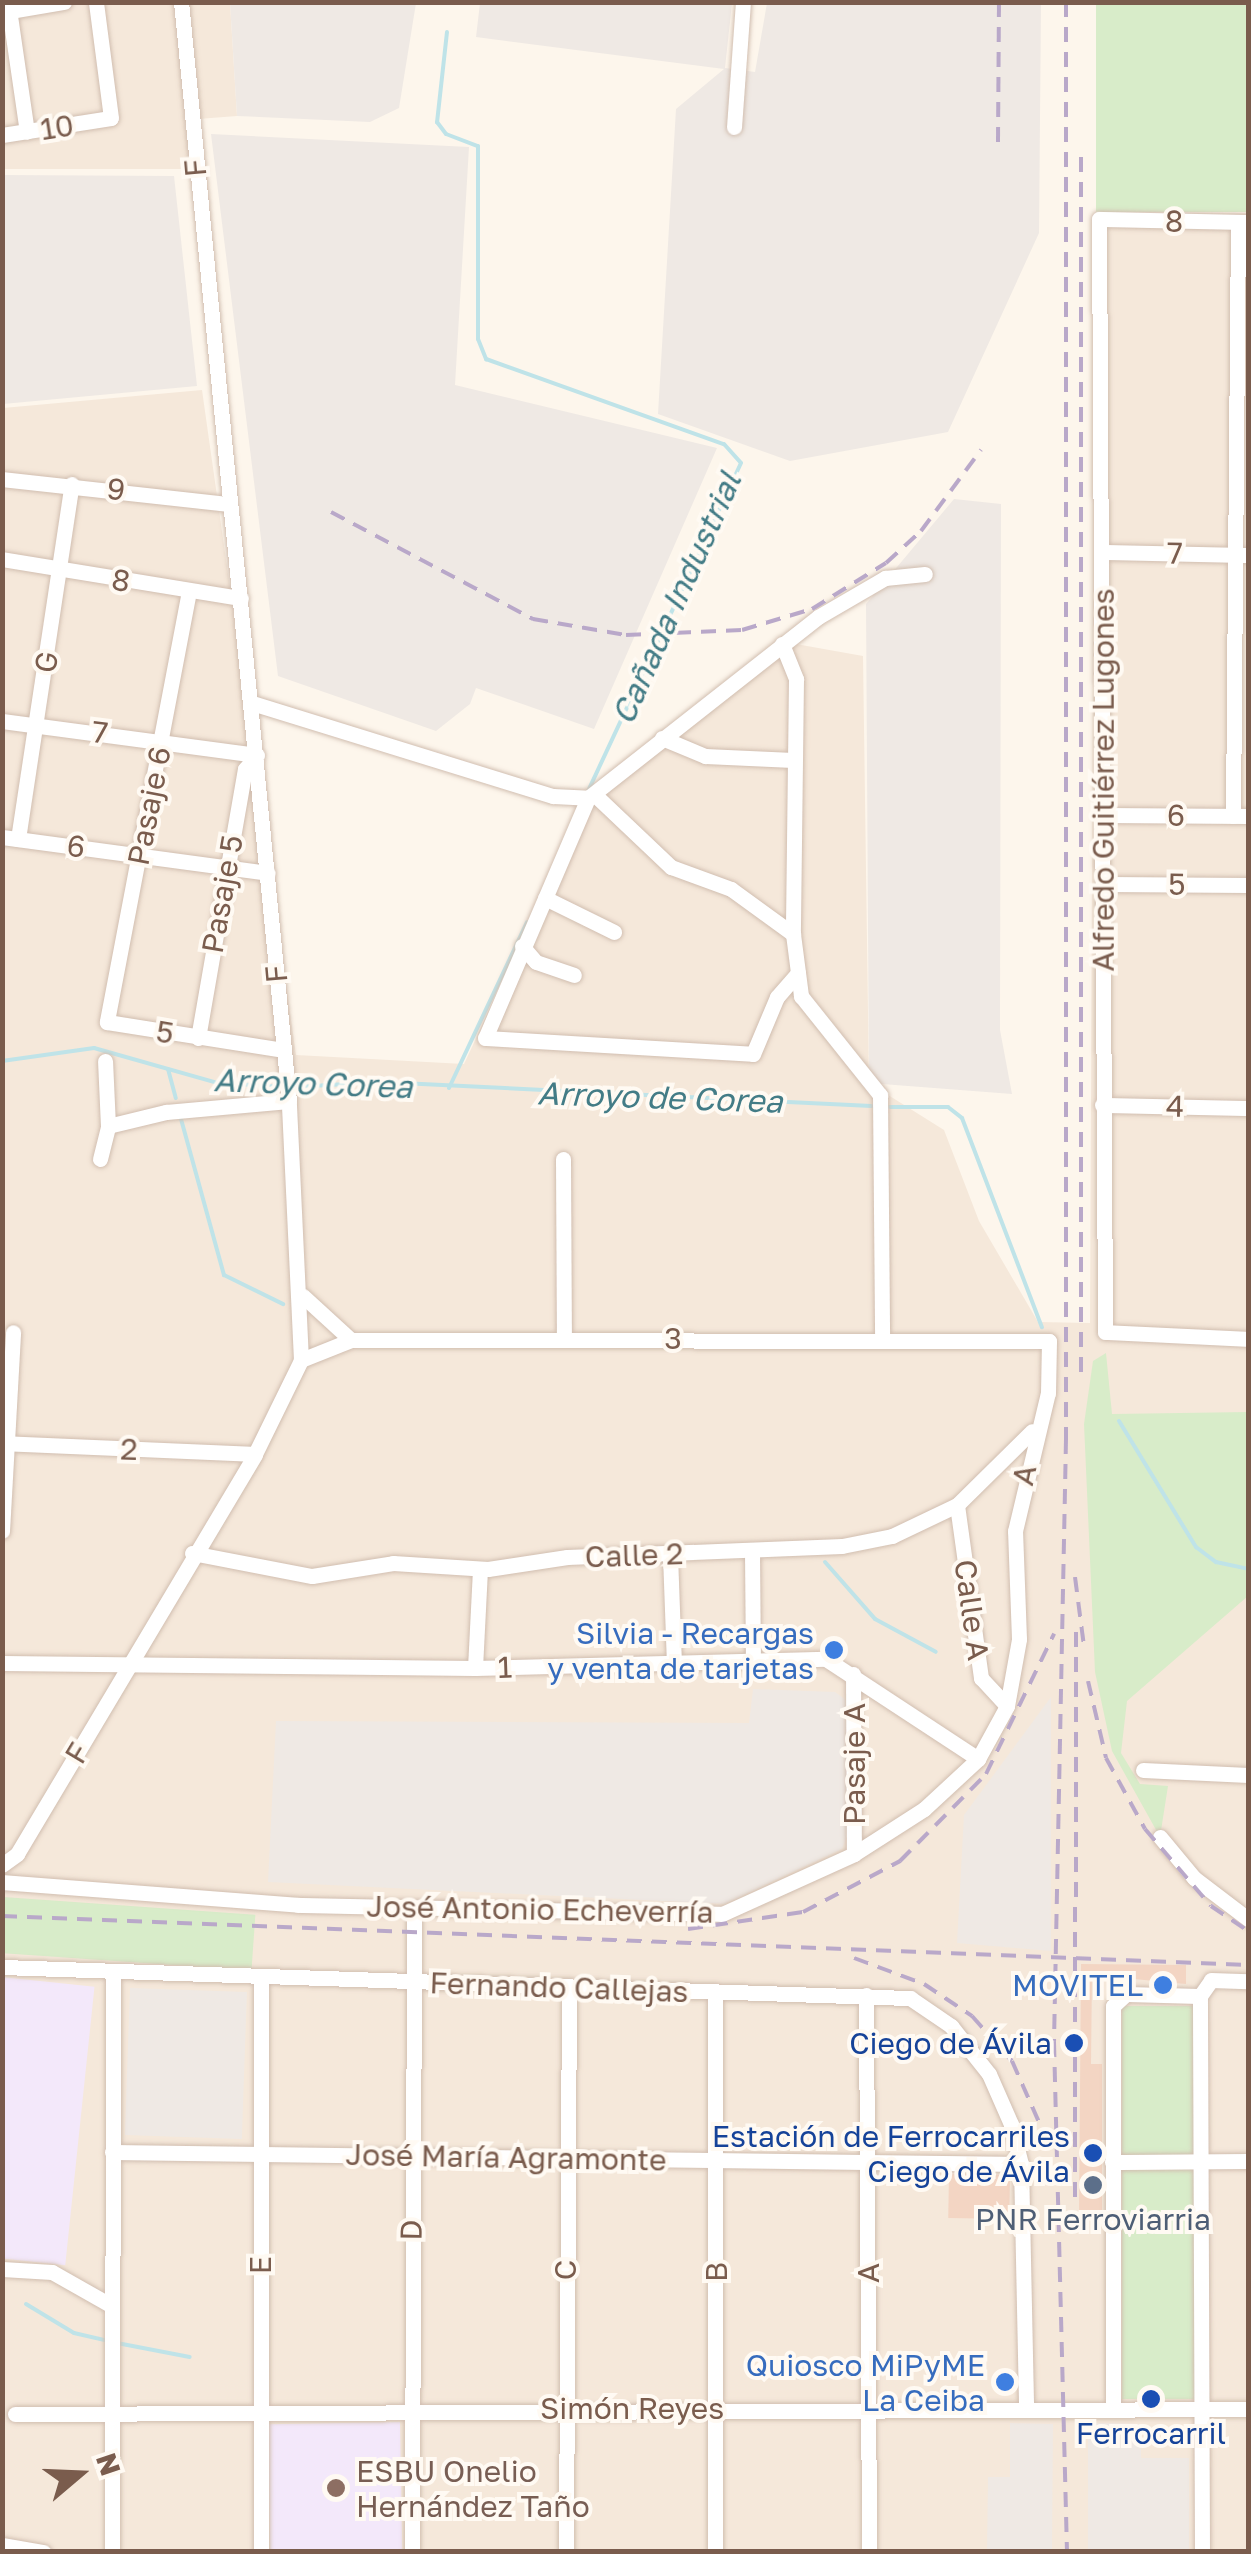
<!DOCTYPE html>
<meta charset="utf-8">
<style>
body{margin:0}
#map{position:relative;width:1251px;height:2554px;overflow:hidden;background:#fdf6ec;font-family:"Golos Text",sans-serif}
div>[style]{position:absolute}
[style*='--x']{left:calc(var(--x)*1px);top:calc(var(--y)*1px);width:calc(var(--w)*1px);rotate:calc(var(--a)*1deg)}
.residential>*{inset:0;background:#f5e8da}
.industrial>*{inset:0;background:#efe9e4;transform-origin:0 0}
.education>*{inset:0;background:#f3e8fa;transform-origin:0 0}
.green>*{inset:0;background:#d8ecc9;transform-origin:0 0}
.stream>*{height:4px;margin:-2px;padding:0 2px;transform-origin:2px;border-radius:2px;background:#bfe3e8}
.building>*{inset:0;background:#f3d5c3;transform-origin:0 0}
.roads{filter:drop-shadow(0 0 2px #d1beb0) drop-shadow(0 0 2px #d1beb0)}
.minor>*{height:15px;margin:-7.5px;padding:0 7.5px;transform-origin:7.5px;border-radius:7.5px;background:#fff}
.rail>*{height:4px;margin-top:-2px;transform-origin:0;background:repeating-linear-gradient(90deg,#b9a8c9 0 15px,transparent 0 25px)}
.dots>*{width:28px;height:28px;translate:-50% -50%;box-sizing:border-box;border:5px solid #fffaf3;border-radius:50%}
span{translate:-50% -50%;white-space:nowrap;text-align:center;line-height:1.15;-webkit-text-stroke:8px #fffaf3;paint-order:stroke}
.street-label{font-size:30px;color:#7a5c4d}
.shop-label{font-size:30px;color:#366cbe}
.right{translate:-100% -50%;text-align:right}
.transit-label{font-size:30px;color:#164399}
.service-label{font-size:30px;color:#4e5e75}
.education-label{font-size:30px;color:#785e54}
.left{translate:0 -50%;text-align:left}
.water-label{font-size:32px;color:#437c86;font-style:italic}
.frame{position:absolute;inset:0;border:5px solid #7a5c4d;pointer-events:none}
.north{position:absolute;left:30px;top:2424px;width:100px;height:100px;-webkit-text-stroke:8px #fffaf3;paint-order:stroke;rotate:71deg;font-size:28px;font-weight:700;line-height:40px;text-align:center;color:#7a5c4d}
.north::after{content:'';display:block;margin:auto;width:35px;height:45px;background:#7a5c4d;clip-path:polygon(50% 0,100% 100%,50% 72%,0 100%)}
</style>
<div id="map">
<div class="residential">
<div style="clip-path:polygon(2px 3px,230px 3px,237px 116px,185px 120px,191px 169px,3px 169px)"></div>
<div style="clip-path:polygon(1095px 212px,1248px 213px,1248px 2551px,3px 2552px,3px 408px,202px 390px,296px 1055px,464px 1064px,584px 808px,779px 641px,863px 656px,869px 1083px,944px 1130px,979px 1221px,1038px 1322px,1090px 1323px)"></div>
</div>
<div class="industrial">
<div style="clip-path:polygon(230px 3px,416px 3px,399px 108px,370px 122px,237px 116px)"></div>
<div style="clip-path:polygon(480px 3px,732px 3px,725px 68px,755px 72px,767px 3px,1041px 3px,1039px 233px,948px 432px,790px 461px,658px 414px,676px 109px,724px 69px,476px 37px)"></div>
<div style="clip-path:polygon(211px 134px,469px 147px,455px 385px,717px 448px,594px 729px,476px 688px,470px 704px,436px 731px,278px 676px)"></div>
<div style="clip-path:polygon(3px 175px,174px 176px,197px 386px,3px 404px)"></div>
<div style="clip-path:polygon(954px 499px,1001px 504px,1000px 1030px,1012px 1094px,869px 1083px,866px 604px)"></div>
<div style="clip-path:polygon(753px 1689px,835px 1692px,846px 1700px,848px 1834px,842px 1849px,725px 1904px,268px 1882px,276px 1721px,749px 1723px)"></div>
<div style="clip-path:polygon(1051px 1697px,1051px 1951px,957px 1943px,964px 1815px)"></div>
<div style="left:130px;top:1988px;width:117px;height:147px;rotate:2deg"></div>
<div style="clip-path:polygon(1010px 2423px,1053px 2424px,1052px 2551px,987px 2551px,988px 2477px,1010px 2477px)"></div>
<div style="clip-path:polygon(1088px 2423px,1141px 2424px,1141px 2458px,1189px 2458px,1189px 2551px,1088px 2551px)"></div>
</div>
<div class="education">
<div style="left:2px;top:1977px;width:93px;height:280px;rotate:6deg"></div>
<div style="left:400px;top:2422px;width:129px;height:132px;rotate:89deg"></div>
</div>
<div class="green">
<div style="left:1096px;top:3px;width:152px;height:209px"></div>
<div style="clip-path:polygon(1106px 1353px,1112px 1414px,1248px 1412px,1248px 1596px,1127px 1701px,1121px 1753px,1140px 1784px,1168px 1786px,1160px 1837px,1112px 1751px,1095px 1672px,1084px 1424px,1093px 1361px)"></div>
<div style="left:3px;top:1897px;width:253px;height:56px;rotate:4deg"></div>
<div style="left:1122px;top:2006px;width:74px;height:393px"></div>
</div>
<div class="stream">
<div style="--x:447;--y:32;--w:91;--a:96.3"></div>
<div style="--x:437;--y:122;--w:15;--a:53"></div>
<div style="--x:446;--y:134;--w:34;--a:21"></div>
<div style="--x:478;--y:146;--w:193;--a:90"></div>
<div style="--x:478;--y:339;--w:22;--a:68"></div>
<div style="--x:486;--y:359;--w:253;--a:19.7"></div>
<div style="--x:724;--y:444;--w:25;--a:48"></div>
<div style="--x:741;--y:463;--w:362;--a:115"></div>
<div style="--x:2;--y:1061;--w:93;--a:-8"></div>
<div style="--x:94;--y:1048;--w:129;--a:15.8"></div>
<div style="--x:218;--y:1083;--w:67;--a:3.4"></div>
<div style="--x:168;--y:1069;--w:30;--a:75"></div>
<div style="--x:295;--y:1087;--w:85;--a:-3.4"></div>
<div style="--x:380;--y:1082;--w:492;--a:2.8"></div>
<div style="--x:449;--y:1088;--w:183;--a:-64.8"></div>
<div style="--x:890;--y:1107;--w:58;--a:0"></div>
<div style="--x:948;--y:1107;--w:18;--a:38"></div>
<div style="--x:962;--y:1118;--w:224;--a:69.1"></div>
<div style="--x:181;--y:1119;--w:162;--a:74.6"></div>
<div style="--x:224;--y:1275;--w:66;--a:26.2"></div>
<div style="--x:1119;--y:1421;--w:148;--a:58.6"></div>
<div style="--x:1196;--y:1547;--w:25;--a:37"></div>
<div style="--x:1216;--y:1562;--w:33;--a:12"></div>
<div style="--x:825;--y:1562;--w:76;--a:48.7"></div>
<div style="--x:875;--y:1619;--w:69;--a:28.4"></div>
<div style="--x:26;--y:2304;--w:56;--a:31.1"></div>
<div style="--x:74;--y:2333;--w:35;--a:13"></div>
<div style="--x:117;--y:2343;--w:74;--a:10.9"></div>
</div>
<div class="building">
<div style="clip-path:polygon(1081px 1964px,1186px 1965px,1186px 1984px,1092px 1975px,1091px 2064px,1102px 2064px,1102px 2218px,1079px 2218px)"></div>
<div style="left:949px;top:2174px;width:61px;height:44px;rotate:1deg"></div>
</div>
<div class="roads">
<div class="minor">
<div style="--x:8;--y:2;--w:131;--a:81.7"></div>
<div style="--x:4;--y:12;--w:61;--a:-9.5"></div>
<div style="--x:734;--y:127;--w:125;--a:-85.9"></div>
<div style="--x:2;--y:135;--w:110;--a:-8.9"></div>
<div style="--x:111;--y:118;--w:117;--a:-97.4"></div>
<div style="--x:1248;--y:222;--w:149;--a:-178.8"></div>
<div style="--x:1099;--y:219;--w:1113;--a:89.69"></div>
<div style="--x:1105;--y:1332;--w:143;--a:2.8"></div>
<div style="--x:2;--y:479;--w:228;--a:6.3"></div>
<div style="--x:1102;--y:552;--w:146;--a:1.2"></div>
<div style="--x:2;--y:559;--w:242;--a:9.3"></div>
<div style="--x:189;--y:591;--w:439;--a:100.8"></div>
<div style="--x:107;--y:1022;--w:178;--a:9"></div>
<div style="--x:782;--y:644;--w:38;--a:68"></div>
<div style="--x:796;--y:679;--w:255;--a:90.7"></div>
<div style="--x:793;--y:934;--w:63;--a:82.6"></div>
<div style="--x:801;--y:996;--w:127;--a:51.4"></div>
<div style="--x:880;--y:1095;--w:244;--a:89.5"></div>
<div style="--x:252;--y:703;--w:315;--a:17.2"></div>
<div style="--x:553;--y:796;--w:35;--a:3"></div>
<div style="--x:588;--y:798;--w:293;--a:-38.2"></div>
<div style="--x:818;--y:617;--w:78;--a:-30.2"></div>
<div style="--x:885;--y:578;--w:40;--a:-5.7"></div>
<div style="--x:2;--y:721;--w:257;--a:7.6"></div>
<div style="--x:662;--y:738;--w:47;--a:22.7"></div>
<div style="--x:705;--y:756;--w:88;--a:2.6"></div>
<div style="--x:595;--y:795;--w:105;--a:43.5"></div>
<div style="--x:671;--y:867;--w:64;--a:20.1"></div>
<div style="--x:731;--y:889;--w:77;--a:36"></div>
<div style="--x:588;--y:798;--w:261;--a:113.2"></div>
<div style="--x:485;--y:1038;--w:268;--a:3.4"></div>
<div style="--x:753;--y:1054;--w:62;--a:-67.2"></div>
<div style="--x:777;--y:997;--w:32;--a:-49"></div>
<div style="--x:1104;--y:815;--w:144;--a:0.4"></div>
<div style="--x:1233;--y:816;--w:594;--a:-89.52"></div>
<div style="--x:2;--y:837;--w:268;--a:7.7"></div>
<div style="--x:18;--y:839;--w:359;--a:-81.4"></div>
<div style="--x:1106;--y:884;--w:142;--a:0.4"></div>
<div style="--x:545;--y:898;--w:77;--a:26.2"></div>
<div style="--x:522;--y:946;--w:21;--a:49"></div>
<div style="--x:536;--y:962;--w:40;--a:18.9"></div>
<div style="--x:198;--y:1038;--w:273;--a:-80.1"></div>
<div style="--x:245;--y:769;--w:18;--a:-49"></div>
<div style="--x:1102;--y:1105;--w:146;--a:1.2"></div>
<div style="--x:108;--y:1126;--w:60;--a:-13.6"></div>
<div style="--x:166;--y:1112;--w:123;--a:-5.1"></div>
<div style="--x:100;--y:1159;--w:34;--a:-76"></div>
<div style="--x:108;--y:1126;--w:65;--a:-92.6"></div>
<div style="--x:563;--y:1159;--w:178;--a:89.7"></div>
<div style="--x:303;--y:1296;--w:65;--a:42.5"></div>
<div style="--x:2;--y:1443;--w:253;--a:2.5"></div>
<div style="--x:957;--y:1505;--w:175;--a:82.1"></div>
<div style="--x:981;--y:1678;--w:38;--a:47"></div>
<div style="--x:2;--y:1531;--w:199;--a:-86.8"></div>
<div style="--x:752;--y:1552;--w:107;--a:89.5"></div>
<div style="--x:192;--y:1553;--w:122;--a:10.9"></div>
<div style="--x:312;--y:1576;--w:82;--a:-9.1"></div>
<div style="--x:393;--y:1563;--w:95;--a:3.6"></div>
<div style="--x:488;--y:1569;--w:80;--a:-8.6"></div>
<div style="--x:567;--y:1557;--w:275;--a:-2.3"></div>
<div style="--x:842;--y:1546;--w:51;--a:-11.3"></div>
<div style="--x:892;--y:1536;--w:72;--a:-25.5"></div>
<div style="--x:957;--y:1505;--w:105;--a:-44.6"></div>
<div style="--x:670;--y:1555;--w:108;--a:87.9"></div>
<div style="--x:2;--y:1663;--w:473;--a:0.6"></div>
<div style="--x:475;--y:1668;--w:351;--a:-1.5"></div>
<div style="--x:826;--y:1659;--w:182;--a:33.3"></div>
<div style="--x:475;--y:1668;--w:98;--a:-87.1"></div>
<div style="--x:853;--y:1674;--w:180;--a:89.7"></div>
<div style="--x:1143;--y:1770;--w:105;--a:2.7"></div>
<div style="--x:1160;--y:1837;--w:53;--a:50.3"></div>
<div style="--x:1194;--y:1878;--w:68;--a:37.2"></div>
<div style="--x:2;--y:1865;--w:19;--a:-36"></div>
<div style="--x:17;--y:1854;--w:465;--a:-59.2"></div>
<div style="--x:255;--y:1454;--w:105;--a:-63.9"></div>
<div style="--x:301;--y:1360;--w:259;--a:-92.7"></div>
<div style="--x:289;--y:1101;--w:1104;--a:-95.61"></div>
<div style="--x:2;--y:1882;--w:297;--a:4.4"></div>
<div style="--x:298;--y:1905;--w:424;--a:1.2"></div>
<div style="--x:722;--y:1914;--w:145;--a:-24.4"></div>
<div style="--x:854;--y:1854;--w:83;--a:-32.7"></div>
<div style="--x:924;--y:1809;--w:74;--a:-42.8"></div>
<div style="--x:978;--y:1759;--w:60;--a:-61.3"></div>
<div style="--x:1007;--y:1706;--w:68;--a:-79.8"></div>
<div style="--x:1019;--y:1639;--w:108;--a:-92.1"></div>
<div style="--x:1015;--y:1531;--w:142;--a:-76.6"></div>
<div style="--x:1048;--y:1393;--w:52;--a:-88.9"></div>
<div style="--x:1049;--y:1341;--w:698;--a:-179.92"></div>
<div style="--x:351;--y:1340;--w:54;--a:158.2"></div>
<div style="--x:2;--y:1967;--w:909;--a:1.96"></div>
<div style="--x:910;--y:1998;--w:50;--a:34.3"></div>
<div style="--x:951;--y:2026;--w:61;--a:51.6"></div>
<div style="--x:989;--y:2074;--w:55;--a:66.3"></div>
<div style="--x:1011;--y:2124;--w:41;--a:76"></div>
<div style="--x:1021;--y:2164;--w:244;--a:88.8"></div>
<div style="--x:261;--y:1979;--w:573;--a:90"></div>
<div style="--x:866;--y:1995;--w:557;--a:89.69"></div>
<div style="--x:112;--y:2152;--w:909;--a:0.76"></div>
<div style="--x:1112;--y:2162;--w:136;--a:-0.4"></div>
<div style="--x:2;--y:2269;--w:50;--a:3.4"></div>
<div style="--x:52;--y:2272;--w:69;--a:29.5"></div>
<div style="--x:1113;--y:2408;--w:402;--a:-90"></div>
<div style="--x:1113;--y:2006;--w:18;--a:-43"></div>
<div style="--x:1126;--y:1994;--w:74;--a:1.5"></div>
<div style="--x:15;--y:2414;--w:1233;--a:-0.23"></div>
<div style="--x:2;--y:2545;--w:42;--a:9.7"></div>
<div style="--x:112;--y:2552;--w:580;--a:-89.9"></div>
<div style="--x:412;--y:2552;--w:644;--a:-89.82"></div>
<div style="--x:566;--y:2552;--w:564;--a:-89.7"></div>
<div style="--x:715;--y:2552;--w:560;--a:-90"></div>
<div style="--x:1202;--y:2552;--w:556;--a:-90.21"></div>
<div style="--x:1200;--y:1996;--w:19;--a:-55"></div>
<div style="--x:1211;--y:1980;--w:37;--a:2"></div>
</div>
</div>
<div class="rail">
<div style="--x:1066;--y:2;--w:1437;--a:90"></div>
<div style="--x:1066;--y:1439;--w:603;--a:91.14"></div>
<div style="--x:1054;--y:2042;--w:510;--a:88.54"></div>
<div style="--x:998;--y:142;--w:140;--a:-89.6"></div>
<div style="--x:331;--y:512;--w:229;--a:27.9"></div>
<div style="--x:533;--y:619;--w:94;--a:9.8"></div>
<div style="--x:626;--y:635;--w:116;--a:-2.5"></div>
<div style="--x:742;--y:630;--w:73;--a:-16.7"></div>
<div style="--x:812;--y:609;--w:87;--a:-31.9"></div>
<div style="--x:886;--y:563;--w:47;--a:-42.4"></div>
<div style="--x:921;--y:531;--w:101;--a:-53.5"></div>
<div style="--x:1081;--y:1372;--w:1220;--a:-90"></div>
<div style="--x:1075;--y:1577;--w:70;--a:82.6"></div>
<div style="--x:1088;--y:1681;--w:79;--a:76.8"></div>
<div style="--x:1106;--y:1758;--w:81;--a:61.2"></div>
<div style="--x:1145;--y:1829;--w:101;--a:49.4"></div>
<div style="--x:1211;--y:1906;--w:45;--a:34"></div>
<div style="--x:2;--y:1916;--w:1247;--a:2.25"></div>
<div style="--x:688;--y:1929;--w:116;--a:-8.4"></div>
<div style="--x:803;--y:1912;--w:110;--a:-27.7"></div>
<div style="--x:900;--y:1861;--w:122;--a:-45.3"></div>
<div style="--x:986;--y:1774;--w:156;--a:-64.1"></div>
<div style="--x:854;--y:1958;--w:75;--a:20.4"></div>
<div style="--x:924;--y:1984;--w:58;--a:33.7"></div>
<div style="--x:972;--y:2016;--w:60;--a:48.4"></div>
<div style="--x:1012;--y:2061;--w:92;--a:66.2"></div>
<div style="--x:1075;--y:2197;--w:565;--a:-89.9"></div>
</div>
<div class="dots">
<div style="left:834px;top:1650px;background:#3f7fe0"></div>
<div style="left:1163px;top:1985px;background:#3f7fe0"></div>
<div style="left:1074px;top:2043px;background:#1a4fb4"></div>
<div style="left:1093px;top:2153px;background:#1a4fb4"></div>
<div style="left:1093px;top:2185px;background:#5c6f8a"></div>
<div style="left:1005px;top:2382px;background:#3f7fe0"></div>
<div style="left:1151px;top:2399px;background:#1a4fb4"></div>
<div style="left:336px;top:2488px;background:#8d6e63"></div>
</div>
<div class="street-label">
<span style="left:57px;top:127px;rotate:-9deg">10</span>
<span style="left:195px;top:168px;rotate:-95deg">F</span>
<span style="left:1174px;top:221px;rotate:1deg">8</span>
<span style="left:116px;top:489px;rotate:7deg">9</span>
<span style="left:1175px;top:553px;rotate:1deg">7</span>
<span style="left:121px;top:580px;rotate:9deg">8</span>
<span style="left:46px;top:662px;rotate:-81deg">G</span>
<span style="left:100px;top:732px;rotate:7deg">7</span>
<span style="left:1103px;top:780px;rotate:-90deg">Alfredo Guitiérrez Lugones</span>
<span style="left:149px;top:806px;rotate:-79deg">Pasaje 6</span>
<span style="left:1176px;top:815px;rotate:1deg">6</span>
<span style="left:76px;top:846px;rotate:7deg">6</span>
<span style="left:1177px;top:884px;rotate:1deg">5</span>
<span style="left:222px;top:894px;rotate:-80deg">Pasaje 5</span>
<span style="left:276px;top:974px;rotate:-95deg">F</span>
<span style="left:165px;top:1032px;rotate:10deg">5</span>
<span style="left:1175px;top:1106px;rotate:1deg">4</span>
<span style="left:673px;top:1338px">3</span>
<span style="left:129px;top:1449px;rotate:2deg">2</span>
<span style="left:1024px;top:1475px;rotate:-78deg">A</span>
<span style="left:634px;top:1555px;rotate:-2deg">Calle 2</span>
<span style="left:972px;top:1610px;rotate:82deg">Calle A</span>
<span style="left:505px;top:1667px;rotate:-2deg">1</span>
<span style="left:77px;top:1753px;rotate:-59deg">F</span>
<span style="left:854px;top:1764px;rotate:-90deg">Pasaje A</span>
<span style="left:540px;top:1909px;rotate:1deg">José Antonio Echeverría</span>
<span style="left:559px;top:1987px;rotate:2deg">Fernando Callejas</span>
<span style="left:506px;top:2157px;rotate:1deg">José María Agramonte</span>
<span style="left:411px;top:2230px;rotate:-89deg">D</span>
<span style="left:260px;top:2265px;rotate:-90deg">E</span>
<span style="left:565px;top:2270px;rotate:-90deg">C</span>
<span style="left:716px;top:2272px;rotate:-90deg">B</span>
<span style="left:868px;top:2273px;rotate:-90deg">A</span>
<span style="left:632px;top:2408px">Simón Reyes</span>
</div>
<div class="shop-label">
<span class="right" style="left:814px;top:1650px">Silvia - Recargas<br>y venta de tarjetas</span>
<span class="right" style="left:1143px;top:1985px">MOVITEL</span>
<span class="right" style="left:985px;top:2382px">Quiosco MiPyME<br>La Ceiba</span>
</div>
<div class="transit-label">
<span class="right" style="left:1052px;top:2043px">Ciego de Ávila</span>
<span class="right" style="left:1070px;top:2153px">Estación de Ferrocarriles<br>Ciego de Ávila</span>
<span style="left:1151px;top:2433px">Ferrocarril</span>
</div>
<div class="service-label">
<span style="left:1093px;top:2219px">PNR Ferroviarria</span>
</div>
<div class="education-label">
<span class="left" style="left:356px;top:2488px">ESBU Onelio<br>Hernández Taño</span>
</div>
<div class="water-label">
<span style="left:676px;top:598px;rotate:-66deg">Cañada Industrial</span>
<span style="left:313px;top:1083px;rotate:2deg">Arroyo Corea</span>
<span style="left:660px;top:1097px;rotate:2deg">Arroyo de Corea</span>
</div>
<div class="frame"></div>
<div class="north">N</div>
</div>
